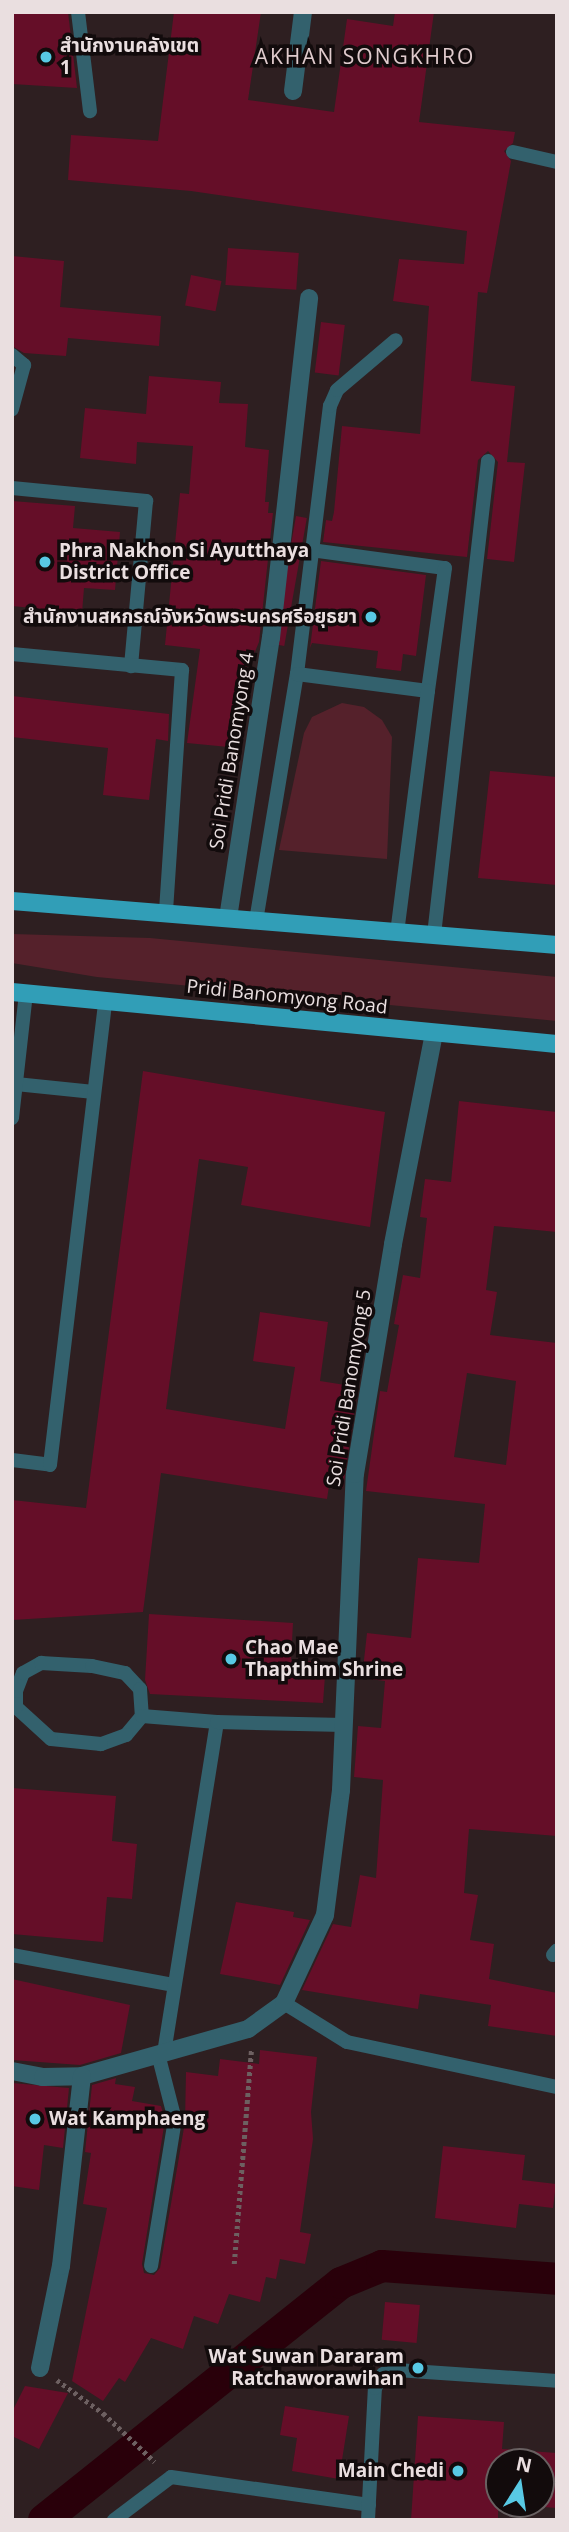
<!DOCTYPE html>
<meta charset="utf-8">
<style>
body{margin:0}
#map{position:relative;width:569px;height:2532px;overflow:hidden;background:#2e1f21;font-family:"Open Sans","Noto Sans Thai",sans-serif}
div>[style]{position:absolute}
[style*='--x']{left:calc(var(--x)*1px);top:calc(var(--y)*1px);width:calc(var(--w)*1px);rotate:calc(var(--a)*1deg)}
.green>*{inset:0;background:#55212b}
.canal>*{height:32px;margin:-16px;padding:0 16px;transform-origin:16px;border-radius:16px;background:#29000a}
.building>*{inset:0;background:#650e28;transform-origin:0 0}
.path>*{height:4.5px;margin-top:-2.25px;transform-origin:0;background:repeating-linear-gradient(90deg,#6d6061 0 3.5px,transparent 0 7px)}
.service>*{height:14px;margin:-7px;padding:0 7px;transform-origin:7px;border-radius:7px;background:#33616d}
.minor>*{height:18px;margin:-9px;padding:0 9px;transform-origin:9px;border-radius:9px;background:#33616d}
.primary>*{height:18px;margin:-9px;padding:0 9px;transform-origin:9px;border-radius:9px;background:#319eb7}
.dots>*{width:19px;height:19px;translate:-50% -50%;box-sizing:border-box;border:4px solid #120b0c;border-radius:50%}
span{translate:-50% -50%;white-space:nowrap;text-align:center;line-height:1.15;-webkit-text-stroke:7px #120b0c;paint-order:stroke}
.poi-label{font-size:19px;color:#eadfe0;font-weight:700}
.left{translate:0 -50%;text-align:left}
.right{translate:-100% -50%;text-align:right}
.street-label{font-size:19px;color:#eadfe0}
.neighbourhood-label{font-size:21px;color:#e0cbcd;letter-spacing:2px}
.frame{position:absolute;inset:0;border:14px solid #eadfe0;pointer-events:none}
.north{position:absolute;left:485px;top:2448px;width:70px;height:70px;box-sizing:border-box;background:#120b0c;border:2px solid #686061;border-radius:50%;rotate:12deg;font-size:19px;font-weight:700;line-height:28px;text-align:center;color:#eadfe0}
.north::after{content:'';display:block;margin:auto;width:24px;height:32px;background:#58c9e4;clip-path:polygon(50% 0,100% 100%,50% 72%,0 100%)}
</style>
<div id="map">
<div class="green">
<div style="clip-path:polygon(342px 703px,364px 707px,382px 720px,392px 737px,387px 859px,279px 850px,304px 733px,312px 717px)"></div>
<div style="clip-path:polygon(12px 934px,150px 938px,557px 977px,557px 1021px,97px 977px,12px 963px)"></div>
</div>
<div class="canal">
<div style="--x:44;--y:2520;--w:380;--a:-38.6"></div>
<div style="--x:341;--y:2283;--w:44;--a:-22.5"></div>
<div style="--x:382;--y:2266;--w:175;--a:4.2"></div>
</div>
<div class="building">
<div style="clip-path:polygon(12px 12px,68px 12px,77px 88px,12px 84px)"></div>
<div style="clip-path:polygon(174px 12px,261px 12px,248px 100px,334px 112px,347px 19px,393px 26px,395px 12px,434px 12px,419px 122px,515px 132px,513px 143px,504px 151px,511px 161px,487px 293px,478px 292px,471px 381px,515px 386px,507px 462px,525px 463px,514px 562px,487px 559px,498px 462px,488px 451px,478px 460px,467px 557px,323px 542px,326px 520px,332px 521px,334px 512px,342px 426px,420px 434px,429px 306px,393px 301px,399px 259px,464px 264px,467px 231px,191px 191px,68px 180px,71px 135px,158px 141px)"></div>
<div style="left:228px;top:248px;width:71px;height:37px;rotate:4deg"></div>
<div style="clip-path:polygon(12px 256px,64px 261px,60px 307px,161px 316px,159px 346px,68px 338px,66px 356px,24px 353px,12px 346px)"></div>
<div style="left:191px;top:275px;width:31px;height:31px;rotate:11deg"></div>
<div style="left:321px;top:322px;width:24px;height:51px;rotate:7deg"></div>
<div style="clip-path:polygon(149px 376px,221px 382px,219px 403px,248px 404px,245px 447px,269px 450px,265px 502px,269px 502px,268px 513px,273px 513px,259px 642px,254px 654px,248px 654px,239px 748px,187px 743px,200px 649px,165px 645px,180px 493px,189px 494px,193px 446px,137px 442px,136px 464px,80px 458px,85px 408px,146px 414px)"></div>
<div style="clip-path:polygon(12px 501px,75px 506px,73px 528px,120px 532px,115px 590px,84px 588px,82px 613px,12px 606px)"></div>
<div style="left:296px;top:516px;width:11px;height:130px;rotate:10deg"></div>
<div style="clip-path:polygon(321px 561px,426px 575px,416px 656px,403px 654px,401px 671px,376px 668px,378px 651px,312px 643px,310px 648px)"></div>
<div style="clip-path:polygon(12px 696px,169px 714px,168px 741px,156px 739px,149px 800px,103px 795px,108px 748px,12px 737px)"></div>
<div style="clip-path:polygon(490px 771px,557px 777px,557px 885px,478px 878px)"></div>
<div style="clip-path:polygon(143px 1071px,385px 1112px,370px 1227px,241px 1205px,248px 1167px,199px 1159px,166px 1409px,285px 1429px,295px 1367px,253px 1361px,260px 1312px,328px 1322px,320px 1381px,358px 1387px,343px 1488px,329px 1486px,327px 1499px,161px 1473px,143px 1612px,12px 1620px,12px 1500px,86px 1508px)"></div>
<div style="clip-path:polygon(evenodd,459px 1101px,557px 1112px,557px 1232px,494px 1226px,486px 1290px,497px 1292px,490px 1335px,557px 1343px,557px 1836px,469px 1829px,464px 1893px,478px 1895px,470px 1940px,494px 1944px,489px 1979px,557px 1993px,557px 2036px,488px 2026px,491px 2005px,420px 1994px,418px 2009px,302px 1990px,333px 1924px,351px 1927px,360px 1875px,376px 1878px,383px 1780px,354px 1777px,358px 1726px,381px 1728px,385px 1681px,362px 1678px,367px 1633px,411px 1638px,418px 1558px,479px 1563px,485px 1504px,366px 1491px,380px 1391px,387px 1392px,399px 1325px,394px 1324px,403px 1275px,420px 1278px,427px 1218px,420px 1217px,425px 1179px,451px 1182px,459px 1101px,467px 1373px,516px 1381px,506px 1465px,454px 1457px,467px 1373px)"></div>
<div style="clip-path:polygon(149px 1614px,293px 1623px,291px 1660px,326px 1662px,323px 1703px,150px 1694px,145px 1680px)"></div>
<div style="clip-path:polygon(12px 1788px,116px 1796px,112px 1841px,137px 1844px,132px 1899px,107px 1897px,103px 1942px,12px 1934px)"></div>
<div style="clip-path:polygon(236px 1902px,294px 1912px,293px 1917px,310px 1920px,280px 1985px,220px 1974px)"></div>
<div style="clip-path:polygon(12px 1979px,130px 2005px,121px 2053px,80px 2065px,12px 2060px)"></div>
<div style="clip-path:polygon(260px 2050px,317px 2057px,311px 2112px,313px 2139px,300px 2232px,311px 2234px,305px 2264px,280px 2259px,276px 2279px,266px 2277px,260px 2302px,229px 2294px,218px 2324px,194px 2316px,183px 2349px,151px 2338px,125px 2382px,119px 2378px,103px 2401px,72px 2381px,107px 2208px,83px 2204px,91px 2153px,85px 2152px,92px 2085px,116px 2078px,115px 2084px,135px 2087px,132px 2101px,161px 2106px,165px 2120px,142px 2264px,144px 2273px,154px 2275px,160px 2268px,185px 2122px,186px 2072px,218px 2076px,220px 2059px,259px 2064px)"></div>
<div style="clip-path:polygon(12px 2083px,69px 2088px,63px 2148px,44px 2145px,39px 2190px,12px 2186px)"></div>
<div style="clip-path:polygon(443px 2146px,525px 2155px,522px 2180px,556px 2184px,553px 2208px,519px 2204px,516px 2228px,435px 2218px)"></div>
<div style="left:385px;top:2302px;width:35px;height:38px;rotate:5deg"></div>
<div style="clip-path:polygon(25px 2386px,68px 2393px,39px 2449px,12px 2436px,12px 2412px)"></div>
<div style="clip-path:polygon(285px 2406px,349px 2416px,339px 2479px,292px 2471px,297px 2438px,280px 2435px)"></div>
<div style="clip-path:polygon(418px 2416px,504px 2422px,502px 2449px,557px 2453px,557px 2508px,501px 2504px,541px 2504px,541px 2462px,499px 2462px,498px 2520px,411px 2520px)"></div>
</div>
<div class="path">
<div style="--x:234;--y:2264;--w:214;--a:-85.4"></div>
<div style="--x:57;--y:2380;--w:57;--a:35.7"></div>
<div style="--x:103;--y:2413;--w:71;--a:43.3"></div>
</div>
<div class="service">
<div style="--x:78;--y:12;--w:100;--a:83.1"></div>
<div style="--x:513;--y:152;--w:45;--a:12.8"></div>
<div style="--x:12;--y:355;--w:16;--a:40"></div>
<div style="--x:24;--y:365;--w:46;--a:105.3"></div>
<div style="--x:12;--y:488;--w:135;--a:5.5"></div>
<div style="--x:146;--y:501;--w:166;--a:95.2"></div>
<div style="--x:311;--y:550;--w:135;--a:7.7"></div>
<div style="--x:445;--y:568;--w:124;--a:97.9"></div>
<div style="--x:12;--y:654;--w:171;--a:5.4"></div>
<div style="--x:182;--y:670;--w:244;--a:93.8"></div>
<div style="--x:297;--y:674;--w:270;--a:-83"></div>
<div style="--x:330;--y:406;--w:17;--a:-66"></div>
<div style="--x:337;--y:390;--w:77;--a:-40.3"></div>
<div style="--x:256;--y:921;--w:250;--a:-80.6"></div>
<div style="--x:297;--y:674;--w:132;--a:7.4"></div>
<div style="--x:428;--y:691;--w:243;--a:97.3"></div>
<div style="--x:434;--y:935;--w:477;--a:-83.5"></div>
<div style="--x:16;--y:1084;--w:78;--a:5.9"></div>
<div style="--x:12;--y:1118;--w:126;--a:-83.6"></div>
<div style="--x:12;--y:1460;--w:38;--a:7"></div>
<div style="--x:50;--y:1465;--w:467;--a:-83.2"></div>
<div style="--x:142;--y:1716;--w:25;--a:130"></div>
<div style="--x:126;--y:1735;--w:27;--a:160"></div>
<div style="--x:101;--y:1744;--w:50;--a:-174.3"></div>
<div style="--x:51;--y:1739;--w:47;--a:-137.6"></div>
<div style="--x:16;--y:1707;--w:16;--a:-90"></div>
<div style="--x:16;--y:1691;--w:19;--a:-69"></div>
<div style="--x:23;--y:1673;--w:21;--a:-29"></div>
<div style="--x:41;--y:1663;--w:51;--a:3.4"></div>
<div style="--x:92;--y:1666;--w:34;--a:12"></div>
<div style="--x:125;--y:1673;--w:22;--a:47"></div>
<div style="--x:140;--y:1689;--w:27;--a:86"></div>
<div style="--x:142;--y:1716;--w:75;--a:4.6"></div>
<div style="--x:12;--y:1955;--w:165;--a:10.5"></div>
<div style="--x:553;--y:1955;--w:6;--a:-51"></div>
<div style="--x:284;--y:2003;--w:74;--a:31.8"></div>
<div style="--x:347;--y:2042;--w:215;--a:12.1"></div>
<div style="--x:164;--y:2053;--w:335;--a:-80.9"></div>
<div style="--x:217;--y:1722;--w:127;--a:1.4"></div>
<div style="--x:151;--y:2266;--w:148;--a:-80.7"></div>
<div style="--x:175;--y:2120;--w:68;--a:-104.4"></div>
<div style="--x:114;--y:2520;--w:71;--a:-37"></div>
<div style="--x:171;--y:2477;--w:200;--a:8"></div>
<div style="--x:368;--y:2520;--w:132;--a:-87"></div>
<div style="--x:375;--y:2388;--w:16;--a:-60"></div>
<div style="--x:383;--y:2374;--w:15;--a:-16"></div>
<div style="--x:397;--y:2370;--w:160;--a:3.9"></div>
</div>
<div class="minor">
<div style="--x:293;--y:91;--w:80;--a:-82.8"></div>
<div style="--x:228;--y:918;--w:283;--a:-81.3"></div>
<div style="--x:271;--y:638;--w:342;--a:-83.6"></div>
<div style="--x:12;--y:2071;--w:32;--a:11"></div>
<div style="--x:43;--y:2077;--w:39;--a:-1"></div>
<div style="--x:82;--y:2076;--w:173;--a:-15.8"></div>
<div style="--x:248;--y:2029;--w:44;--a:-35.8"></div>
<div style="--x:284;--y:2003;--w:97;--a:-65"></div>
<div style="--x:325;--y:1915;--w:126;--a:-82.7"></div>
<div style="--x:341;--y:1790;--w:316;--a:-87.5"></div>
<div style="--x:355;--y:1474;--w:233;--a:-80.6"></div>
<div style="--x:393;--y:1244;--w:215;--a:-79"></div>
<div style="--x:40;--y:2368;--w:104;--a:-78.4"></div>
<div style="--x:61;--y:2266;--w:191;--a:-83.7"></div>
</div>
<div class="primary">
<div style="--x:12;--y:901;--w:547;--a:4.62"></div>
<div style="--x:12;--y:992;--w:547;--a:5.45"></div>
</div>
<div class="dots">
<div style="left:46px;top:57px;background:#58c9e4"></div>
<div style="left:45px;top:562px;background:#58c9e4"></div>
<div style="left:371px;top:617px;background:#58c9e4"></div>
<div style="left:231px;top:1659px;background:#58c9e4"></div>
<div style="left:35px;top:2119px;background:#58c9e4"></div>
<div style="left:418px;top:2368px;background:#58c9e4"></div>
<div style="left:458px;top:2471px;background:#58c9e4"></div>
</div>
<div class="poi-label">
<span class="left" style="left:60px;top:57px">สำนักงานคลังเขต<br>1</span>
<span class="left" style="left:59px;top:562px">Phra Nakhon Si Ayutthaya<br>District Office</span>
<span class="right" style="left:357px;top:617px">สํานักงานสหกรณ์จังหวัดพระนครศรีอยุธยา</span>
<span class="left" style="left:245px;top:1659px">Chao Mae<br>Thapthim Shrine</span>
<span class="left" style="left:49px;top:2119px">Wat Kamphaeng</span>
<span class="right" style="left:404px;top:2368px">Wat Suwan Dararam<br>Ratchaworawihan</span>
<span class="right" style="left:444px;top:2471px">Main Chedi</span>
</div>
<div class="street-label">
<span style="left:232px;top:751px;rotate:-81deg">Soi Pridi Banomyong 4</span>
<span style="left:287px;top:997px;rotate:6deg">Pridi Banomyong Road</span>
<span style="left:349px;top:1388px;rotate:-81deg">Soi Pridi Banomyong 5</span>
</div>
<div class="neighbourhood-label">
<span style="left:365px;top:56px">AKHAN SONGKHRO</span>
</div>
<div class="frame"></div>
<div class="north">N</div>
</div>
